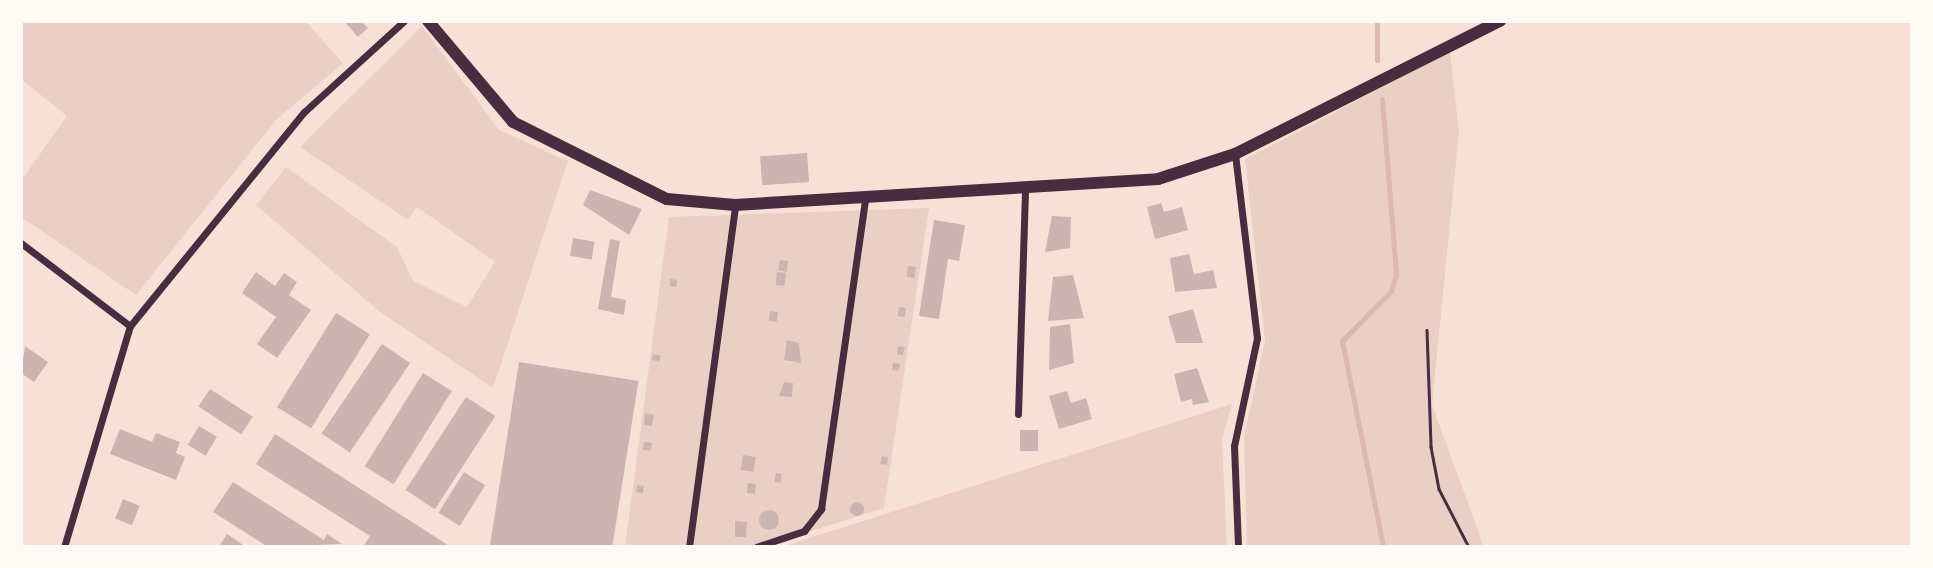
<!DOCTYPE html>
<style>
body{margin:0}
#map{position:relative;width:1933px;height:568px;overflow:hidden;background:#f7e1d7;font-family:"Noto Serif",serif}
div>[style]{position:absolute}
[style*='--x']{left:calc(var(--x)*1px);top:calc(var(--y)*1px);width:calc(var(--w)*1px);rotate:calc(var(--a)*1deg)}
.green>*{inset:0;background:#ebcfc5}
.stream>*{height:5px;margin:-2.5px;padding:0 2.5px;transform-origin:2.5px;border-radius:2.5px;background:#dcb8b0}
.building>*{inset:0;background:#ccb4b1;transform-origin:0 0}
.round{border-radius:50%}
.path>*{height:2.5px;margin:-1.25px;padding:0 1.25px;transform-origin:1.25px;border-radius:1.25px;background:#4a2c40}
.minor>*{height:7px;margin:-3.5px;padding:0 3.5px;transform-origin:3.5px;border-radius:3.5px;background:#4a2c40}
.tertiary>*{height:12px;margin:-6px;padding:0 6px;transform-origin:6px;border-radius:6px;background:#4a2c40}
span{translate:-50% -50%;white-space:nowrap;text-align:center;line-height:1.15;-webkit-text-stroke:7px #fffaf5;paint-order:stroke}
.frame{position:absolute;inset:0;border:23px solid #fffaf5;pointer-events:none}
</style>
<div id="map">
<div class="green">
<div style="clip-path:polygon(21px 21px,305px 21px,343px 63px,276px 120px,136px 295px,21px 217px,21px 181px,67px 116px,21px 79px)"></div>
<div style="clip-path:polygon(422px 26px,499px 130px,568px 161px,493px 388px,380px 312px,256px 205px,286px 167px,397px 247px,413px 281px,467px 307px,495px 262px,417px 207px,408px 220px,300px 147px)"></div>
<div style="clip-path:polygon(1450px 52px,1459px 132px,1432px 405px,1484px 547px,1247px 547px,1244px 437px,1265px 341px,1245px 159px)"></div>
<div style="clip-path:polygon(929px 208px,884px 508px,761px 547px,625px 547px,669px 217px)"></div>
<div style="clip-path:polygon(1232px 404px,1222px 440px,1227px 547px,781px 547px)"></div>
</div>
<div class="stream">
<div style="--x:1377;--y:21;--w:39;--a:90"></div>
<div style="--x:1382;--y:99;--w:176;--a:85.4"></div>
<div style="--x:1396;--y:274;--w:18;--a:106"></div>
<div style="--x:1391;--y:291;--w:70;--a:134.4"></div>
<div style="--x:1342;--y:341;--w:210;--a:78.7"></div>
</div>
<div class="building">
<div style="clip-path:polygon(344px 21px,361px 21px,368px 28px,358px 37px)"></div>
<div style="left:807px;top:153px;width:29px;height:47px;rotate:86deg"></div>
<div style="clip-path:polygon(590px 190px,642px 209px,629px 235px,583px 205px)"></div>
<div style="clip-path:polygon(1161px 203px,1164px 212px,1182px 207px,1188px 230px,1155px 239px,1147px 207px)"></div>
<div style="clip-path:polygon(1052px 216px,1071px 217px,1070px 248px,1045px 252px)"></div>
<div style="clip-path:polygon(934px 220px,965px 225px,959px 261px,948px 259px,939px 319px,919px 316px)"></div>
<div style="left:573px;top:238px;width:22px;height:18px;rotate:10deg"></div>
<div style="clip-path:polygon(610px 239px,620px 241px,611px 297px,626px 300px,624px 315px,598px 309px)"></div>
<div style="clip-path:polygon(1189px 254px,1194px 274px,1213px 270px,1217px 288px,1175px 292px,1170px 258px)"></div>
<div style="clip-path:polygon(780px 260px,788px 261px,787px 272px,778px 270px)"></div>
<div style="left:908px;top:266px;width:8px;height:11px;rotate:7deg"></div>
<div style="clip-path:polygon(256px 272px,275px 286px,284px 273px,297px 282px,289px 295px,311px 310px,277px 358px,257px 344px,276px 317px,242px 293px)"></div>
<div style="left:777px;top:272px;width:9px;height:13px;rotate:6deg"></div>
<div style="clip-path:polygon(1073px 275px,1084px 318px,1048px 321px,1053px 277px)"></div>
<div style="clip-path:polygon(670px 279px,677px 280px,676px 287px,670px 286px)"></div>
<div style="left:899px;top:307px;width:7px;height:9px;rotate:8deg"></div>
<div style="clip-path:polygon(1193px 309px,1203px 343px,1176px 343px,1168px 316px)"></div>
<div style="left:770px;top:311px;width:8px;height:10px;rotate:7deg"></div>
<div style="left:336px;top:313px;width:40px;height:111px;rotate:32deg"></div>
<div style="clip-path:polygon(1070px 324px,1074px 363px,1049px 370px,1050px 327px)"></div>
<div style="clip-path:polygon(787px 340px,799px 343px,801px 363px,784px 360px)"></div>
<div style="left:382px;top:344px;width:34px;height:108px;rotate:34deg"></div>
<div style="clip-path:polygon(25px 346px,48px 362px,34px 382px,21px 373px)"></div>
<div style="clip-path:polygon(898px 346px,905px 347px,903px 355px,897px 354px)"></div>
<div style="left:653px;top:354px;width:8px;height:6px;rotate:14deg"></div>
<div style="left:519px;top:362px;width:121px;height:187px;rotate:9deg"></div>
<div style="left:893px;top:363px;width:7px;height:7px;rotate:8deg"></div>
<div style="clip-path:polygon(1197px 368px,1209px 402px,1193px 405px,1192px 399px,1181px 402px,1174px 374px)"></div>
<div style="left:423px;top:373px;width:34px;height:110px;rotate:32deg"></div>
<div style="clip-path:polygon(784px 382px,793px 383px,792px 397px,779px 396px)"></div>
<div style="left:210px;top:389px;width:51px;height:21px;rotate:33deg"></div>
<div style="clip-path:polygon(1067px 391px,1071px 403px,1086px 398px,1092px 419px,1059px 429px,1049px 396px)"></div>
<div style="left:466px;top:397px;width:35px;height:111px;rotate:33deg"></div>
<div style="clip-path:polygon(645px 413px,654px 415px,652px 426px,644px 425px)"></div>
<div style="left:199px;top:426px;width:21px;height:22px;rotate:31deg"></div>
<div style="clip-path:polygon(120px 429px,152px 442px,156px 433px,180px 442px,176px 453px,185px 457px,176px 480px,110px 454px)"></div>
<div style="left:1020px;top:430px;width:18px;height:21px"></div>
<div style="clip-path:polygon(275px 434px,451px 547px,363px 547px,370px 536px,256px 464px)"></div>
<div style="left:644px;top:442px;width:8px;height:8px;rotate:7deg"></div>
<div style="left:743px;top:455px;width:13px;height:15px;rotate:9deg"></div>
<div style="clip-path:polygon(882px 456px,888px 457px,887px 465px,880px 464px)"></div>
<div style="left:464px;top:472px;width:25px;height:48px;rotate:32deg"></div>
<div style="left:776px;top:473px;width:6px;height:9px;rotate:9deg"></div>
<div style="clip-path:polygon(233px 482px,324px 540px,327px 534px,342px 544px,268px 547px,213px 512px)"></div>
<div style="left:748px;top:483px;width:8px;height:10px;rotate:7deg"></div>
<div style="left:637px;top:485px;width:7px;height:7px;rotate:8deg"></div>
<div style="left:123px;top:499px;width:18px;height:21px;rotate:22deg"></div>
<div class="round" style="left:850px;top:502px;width:14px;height:14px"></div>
<div class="round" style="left:759px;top:510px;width:20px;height:20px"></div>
<div style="clip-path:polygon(735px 521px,747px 522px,746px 537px,735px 537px)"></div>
<div style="clip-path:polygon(227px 534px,246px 547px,219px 547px)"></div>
</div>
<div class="path">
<div style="--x:1427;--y:330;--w:117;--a:88"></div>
<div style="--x:1431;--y:447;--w:43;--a:79.2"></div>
<div style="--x:1439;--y:489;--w:65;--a:62.7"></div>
</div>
<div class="minor">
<div style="--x:1235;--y:154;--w:185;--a:83.2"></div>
<div style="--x:1257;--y:338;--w:110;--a:102"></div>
<div style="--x:1234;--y:446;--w:101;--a:87.7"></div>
<div style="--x:21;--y:243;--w:137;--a:37.3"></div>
<div style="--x:1018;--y:414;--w:224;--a:-88.2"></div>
<div style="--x:64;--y:547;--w:231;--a:-73.4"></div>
<div style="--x:130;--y:326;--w:276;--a:-50.9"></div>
<div style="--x:304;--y:112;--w:135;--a:-42.3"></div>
<div style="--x:689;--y:547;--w:345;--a:-82.3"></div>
<div style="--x:756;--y:547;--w:51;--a:-18.4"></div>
<div style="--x:804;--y:531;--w:28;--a:-52"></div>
<div style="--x:821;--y:509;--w:314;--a:-81.9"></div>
</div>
<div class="tertiary">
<div style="--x:428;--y:21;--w:132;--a:49.9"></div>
<div style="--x:513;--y:122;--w:172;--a:26.6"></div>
<div style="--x:667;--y:199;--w:68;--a:5"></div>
<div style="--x:735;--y:205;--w:424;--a:-3.5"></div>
<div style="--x:1158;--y:179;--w:81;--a:-18"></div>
<div style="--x:1235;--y:154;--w:297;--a:-26.7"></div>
</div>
<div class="frame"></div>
</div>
